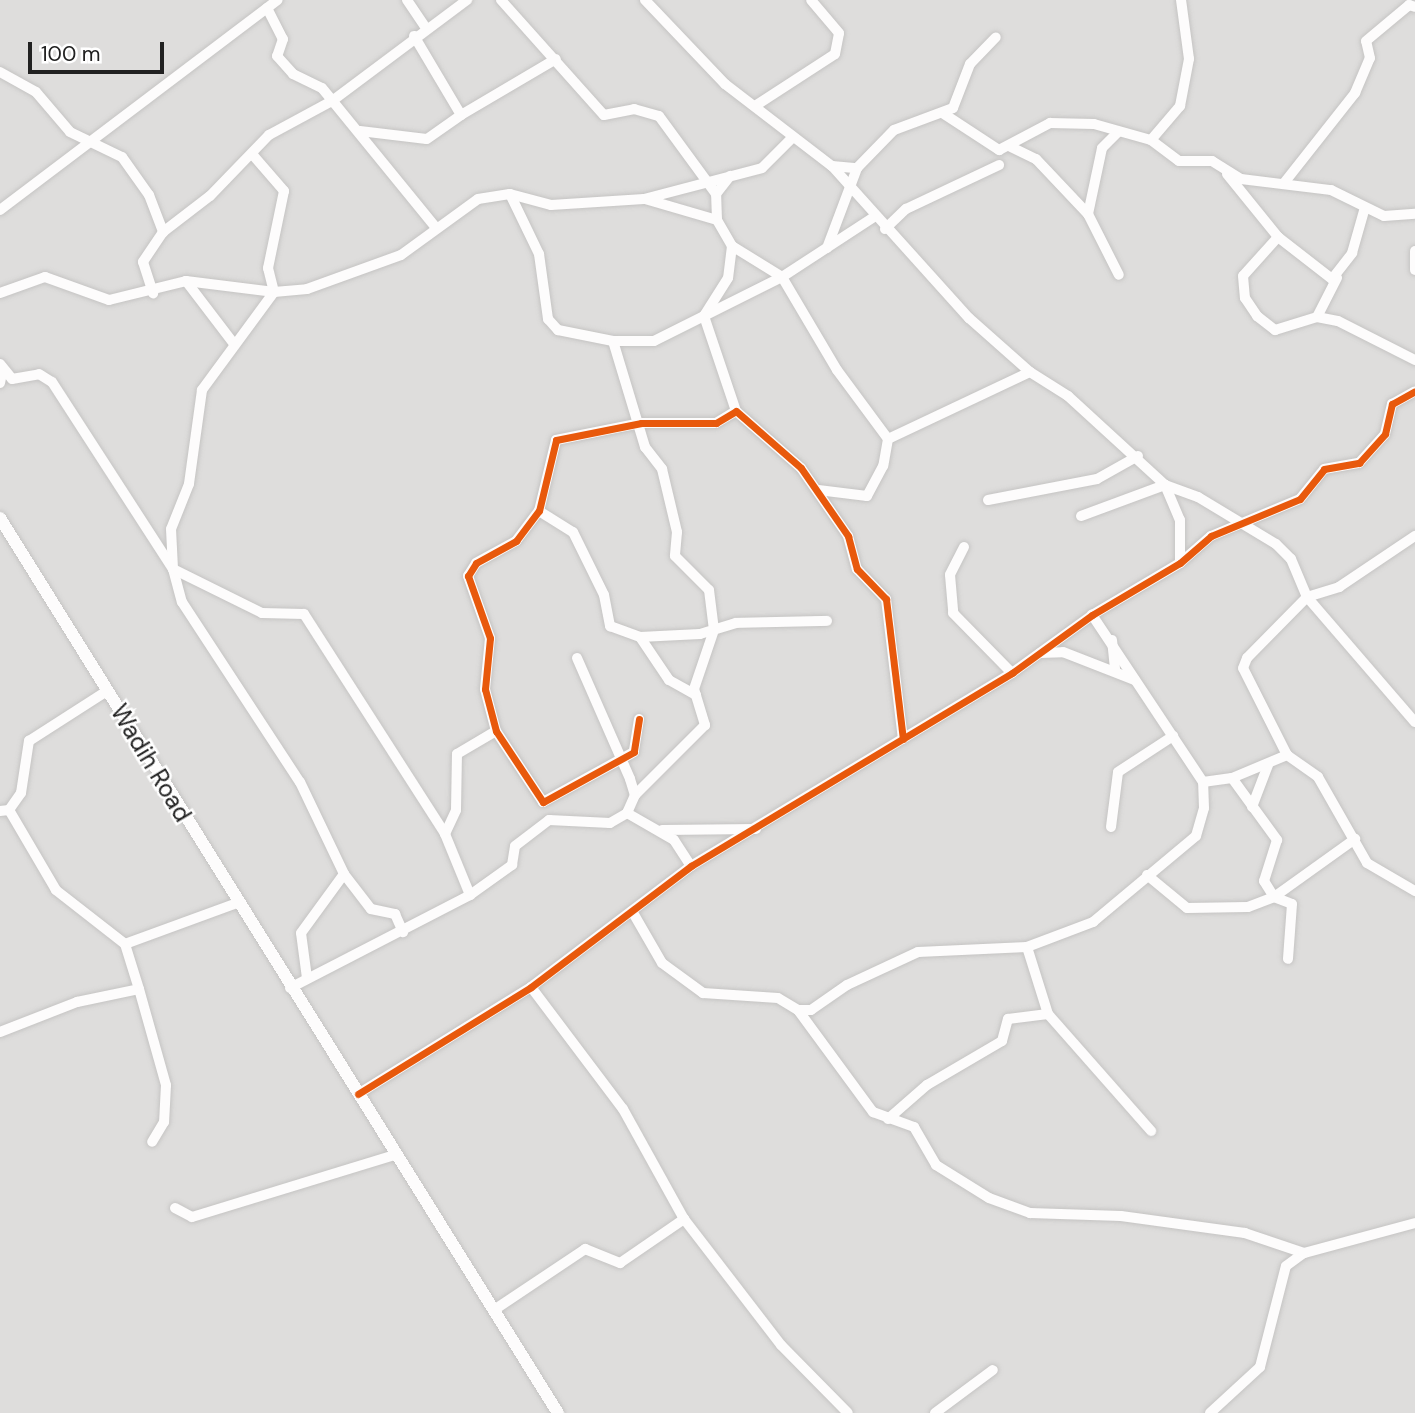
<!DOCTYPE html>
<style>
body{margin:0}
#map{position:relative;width:1415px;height:1413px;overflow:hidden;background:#efedeb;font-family:"DM Sans",sans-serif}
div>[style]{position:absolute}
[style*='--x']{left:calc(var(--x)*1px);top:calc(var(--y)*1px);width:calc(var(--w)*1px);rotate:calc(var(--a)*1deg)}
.residential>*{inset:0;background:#dedddc;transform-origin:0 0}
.roads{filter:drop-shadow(0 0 2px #c5c4c3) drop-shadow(0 0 2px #c5c4c3)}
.minor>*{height:10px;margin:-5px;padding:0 5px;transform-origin:5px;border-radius:5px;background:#fdfcfc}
.tertiary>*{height:12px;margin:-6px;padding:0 6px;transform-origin:6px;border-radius:6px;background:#fdfcfc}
.cycleway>*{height:7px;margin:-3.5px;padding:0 3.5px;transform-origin:3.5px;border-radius:3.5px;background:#e8590c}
span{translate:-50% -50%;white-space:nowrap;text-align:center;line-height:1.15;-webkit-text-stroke:5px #fff;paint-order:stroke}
.street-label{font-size:24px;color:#212121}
.scale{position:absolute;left:28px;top:42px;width:136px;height:32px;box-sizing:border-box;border:4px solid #212121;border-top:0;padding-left:9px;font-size:21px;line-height:24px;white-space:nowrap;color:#212121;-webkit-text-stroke:5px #fff;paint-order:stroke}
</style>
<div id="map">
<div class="residential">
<div style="left:0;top:0;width:1415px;height:1413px"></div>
</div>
<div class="roads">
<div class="minor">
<div style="--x:407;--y:0;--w:32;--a:56"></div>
<div style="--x:501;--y:0;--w:154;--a:48.2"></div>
<div style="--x:604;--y:115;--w:31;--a:-11"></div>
<div style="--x:634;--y:109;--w:26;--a:16"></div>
<div style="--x:659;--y:116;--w:97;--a:53.8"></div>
<div style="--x:645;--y:0;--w:116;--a:46.4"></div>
<div style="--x:725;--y:84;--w:135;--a:37.5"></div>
<div style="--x:832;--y:166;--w:205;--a:48"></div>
<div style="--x:969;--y:318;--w:81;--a:41.5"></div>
<div style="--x:1030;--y:372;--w:45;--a:32.3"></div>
<div style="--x:1068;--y:396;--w:132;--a:42.5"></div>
<div style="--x:1165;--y:485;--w:35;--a:20"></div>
<div style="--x:1198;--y:497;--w:91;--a:31.1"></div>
<div style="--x:1276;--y:544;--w:21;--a:45"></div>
<div style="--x:1291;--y:559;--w:41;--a:67.2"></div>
<div style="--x:1307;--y:597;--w:165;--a:49.2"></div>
<div style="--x:267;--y:8;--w:35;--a:63"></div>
<div style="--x:283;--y:39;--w:18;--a:109"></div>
<div style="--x:277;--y:56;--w:24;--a:48"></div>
<div style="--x:293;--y:74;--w:32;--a:26"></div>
<div style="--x:322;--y:88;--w:181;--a:50.8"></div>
<div style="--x:0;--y:72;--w:41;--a:29.1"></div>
<div style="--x:36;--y:92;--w:52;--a:49.6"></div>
<div style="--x:70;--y:132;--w:58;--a:25.7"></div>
<div style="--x:122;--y:157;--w:47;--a:54.6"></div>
<div style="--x:149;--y:195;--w:40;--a:69"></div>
<div style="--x:163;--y:232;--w:36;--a:124"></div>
<div style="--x:143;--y:262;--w:33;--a:72"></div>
<div style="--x:755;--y:106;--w:95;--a:-33"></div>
<div style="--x:835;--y:54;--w:21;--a:-79"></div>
<div style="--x:839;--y:33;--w:43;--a:-130.3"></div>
<div style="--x:944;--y:114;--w:66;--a:33.2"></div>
<div style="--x:999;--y:150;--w:58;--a:-27.9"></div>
<div style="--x:1050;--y:123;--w:44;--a:1.3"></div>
<div style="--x:1094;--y:124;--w:59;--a:15.7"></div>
<div style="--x:1151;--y:140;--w:35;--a:37"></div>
<div style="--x:1179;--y:161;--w:33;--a:0"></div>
<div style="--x:1212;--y:161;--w:34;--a:32"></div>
<div style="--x:1241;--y:179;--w:91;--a:7"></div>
<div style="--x:1331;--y:190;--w:59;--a:26.1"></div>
<div style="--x:1384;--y:216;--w:31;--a:-4"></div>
<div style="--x:461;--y:115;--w:110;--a:-30.5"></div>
<div style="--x:360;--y:131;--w:67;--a:6.8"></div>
<div style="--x:427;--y:139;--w:42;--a:-35.2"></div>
<div style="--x:461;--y:115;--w:92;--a:-120.7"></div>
<div style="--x:1151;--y:140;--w:45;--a:-49.5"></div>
<div style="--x:1180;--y:106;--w:48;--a:-79.2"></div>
<div style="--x:1189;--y:59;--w:60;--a:-97.7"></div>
<div style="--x:1011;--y:147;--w:28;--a:26"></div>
<div style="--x:1036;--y:159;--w:76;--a:46.6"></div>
<div style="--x:1088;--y:214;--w:68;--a:63.1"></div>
<div style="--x:252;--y:154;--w:49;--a:49.1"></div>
<div style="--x:284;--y:191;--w:79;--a:101.7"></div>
<div style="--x:268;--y:268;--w:25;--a:76"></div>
<div style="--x:274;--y:292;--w:122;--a:126.3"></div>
<div style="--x:202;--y:390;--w:95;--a:97.9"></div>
<div style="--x:189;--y:484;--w:48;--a:111.8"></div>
<div style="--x:171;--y:529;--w:40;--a:87.1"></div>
<div style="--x:173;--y:569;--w:34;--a:75"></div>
<div style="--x:182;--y:602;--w:215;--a:56.8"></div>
<div style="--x:300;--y:782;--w:102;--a:64.4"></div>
<div style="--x:344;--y:874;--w:44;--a:52.4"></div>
<div style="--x:371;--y:909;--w:25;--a:12"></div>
<div style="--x:395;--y:914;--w:20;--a:66"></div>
<div style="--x:832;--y:166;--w:25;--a:5"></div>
<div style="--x:857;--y:168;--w:53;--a:-45.8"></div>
<div style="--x:894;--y:130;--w:63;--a:-20.4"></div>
<div style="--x:953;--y:108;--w:47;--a:-68.9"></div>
<div style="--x:970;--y:64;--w:37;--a:-46"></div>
<div style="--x:1227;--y:174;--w:81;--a:51"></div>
<div style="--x:1278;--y:237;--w:68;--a:37.9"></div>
<div style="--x:1332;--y:279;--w:33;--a:-52"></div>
<div style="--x:1352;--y:253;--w:44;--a:-74.1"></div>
<div style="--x:1284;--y:183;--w:115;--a:-51.7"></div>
<div style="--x:1355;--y:93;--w:38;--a:-67"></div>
<div style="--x:1370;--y:58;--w:17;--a:-103"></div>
<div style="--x:1366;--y:41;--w:56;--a:-39.9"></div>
<div style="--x:1409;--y:5;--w:6;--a:18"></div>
<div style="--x:510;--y:194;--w:67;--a:64.2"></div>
<div style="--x:539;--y:254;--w:66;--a:82.1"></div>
<div style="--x:548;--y:319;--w:15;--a:48"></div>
<div style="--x:558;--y:330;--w:56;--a:11.3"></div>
<div style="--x:613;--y:341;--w:41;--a:0"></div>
<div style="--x:654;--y:341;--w:143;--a:-26.6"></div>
<div style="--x:782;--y:277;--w:110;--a:-33.1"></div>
<div style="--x:645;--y:199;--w:75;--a:16.3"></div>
<div style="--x:717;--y:220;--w:30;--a:60"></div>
<div style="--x:732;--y:246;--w:59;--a:31.8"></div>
<div style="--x:782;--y:277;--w:108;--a:59.4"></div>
<div style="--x:837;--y:370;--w:86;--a:53.5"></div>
<div style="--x:888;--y:439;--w:27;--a:100"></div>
<div style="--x:883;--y:466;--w:34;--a:118"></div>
<div style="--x:867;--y:496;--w:49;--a:-173"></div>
<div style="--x:0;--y:210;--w:348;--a:-37.1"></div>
<div style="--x:1088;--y:214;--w:67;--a:-78"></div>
<div style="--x:1102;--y:148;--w:23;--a:-45"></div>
<div style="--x:717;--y:220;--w:26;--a:-92"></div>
<div style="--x:716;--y:194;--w:23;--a:-52"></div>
<div style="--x:885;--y:229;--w:29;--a:-44"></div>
<div style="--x:906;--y:209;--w:103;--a:-25.3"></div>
<div style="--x:163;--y:232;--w:59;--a:-37.5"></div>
<div style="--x:210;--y:196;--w:85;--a:-46"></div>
<div style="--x:269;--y:135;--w:72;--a:-28.4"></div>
<div style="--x:332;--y:101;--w:169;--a:-36.8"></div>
<div style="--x:1278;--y:237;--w:52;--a:131.9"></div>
<div style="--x:1243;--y:276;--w:22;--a:85"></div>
<div style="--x:1245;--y:298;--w:22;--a:56"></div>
<div style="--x:1257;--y:316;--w:23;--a:38"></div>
<div style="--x:1275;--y:330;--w:44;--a:-17.2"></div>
<div style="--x:1317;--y:317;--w:21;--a:11"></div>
<div style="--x:1338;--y:321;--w:86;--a:26.9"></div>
<div style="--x:732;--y:246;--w:32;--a:97"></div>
<div style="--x:728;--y:278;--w:45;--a:122.3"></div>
<div style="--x:704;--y:316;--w:100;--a:71.4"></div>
<div style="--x:827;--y:248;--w:85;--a:-69.4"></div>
<div style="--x:1415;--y:251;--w:19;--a:90"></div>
<div style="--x:186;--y:281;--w:79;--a:52.7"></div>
<div style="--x:0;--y:293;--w:48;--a:-19.6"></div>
<div style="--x:45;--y:277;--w:68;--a:19.8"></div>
<div style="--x:109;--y:300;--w:79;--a:-13.9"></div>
<div style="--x:186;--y:281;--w:89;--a:7.1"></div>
<div style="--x:274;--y:292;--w:33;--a:-5"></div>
<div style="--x:307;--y:289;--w:100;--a:-19.9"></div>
<div style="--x:401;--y:255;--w:95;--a:-36"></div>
<div style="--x:478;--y:199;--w:32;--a:-9"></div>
<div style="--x:510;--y:194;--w:42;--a:15"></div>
<div style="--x:551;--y:205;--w:93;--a:-3.7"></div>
<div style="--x:644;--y:199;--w:122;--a:-14.7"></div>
<div style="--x:762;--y:168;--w:44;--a:-45"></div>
<div style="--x:1317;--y:317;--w:44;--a:-62.9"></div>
<div style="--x:613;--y:341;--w:111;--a:73.2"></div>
<div style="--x:645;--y:447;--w:28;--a:52"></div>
<div style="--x:662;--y:469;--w:65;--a:76.6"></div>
<div style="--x:677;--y:532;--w:24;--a:95"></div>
<div style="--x:675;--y:556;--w:48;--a:45"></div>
<div style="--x:709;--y:590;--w:40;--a:82.9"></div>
<div style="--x:714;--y:630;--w:62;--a:108.7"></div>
<div style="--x:694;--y:689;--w:38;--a:73"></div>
<div style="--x:705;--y:725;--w:99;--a:135"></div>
<div style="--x:0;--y:364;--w:19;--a:51"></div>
<div style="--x:12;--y:379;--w:27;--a:-10"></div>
<div style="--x:39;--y:374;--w:15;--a:32"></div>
<div style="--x:52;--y:382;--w:223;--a:57.1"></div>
<div style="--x:173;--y:569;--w:99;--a:26.3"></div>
<div style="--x:262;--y:613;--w:42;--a:1.4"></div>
<div style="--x:304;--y:614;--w:261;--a:57.3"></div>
<div style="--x:445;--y:834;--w:66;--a:67.7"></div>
<div style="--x:0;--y:383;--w:14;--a:-78"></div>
<div style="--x:888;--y:439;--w:157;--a:-25.3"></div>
<div style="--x:988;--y:500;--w:111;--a:-10.9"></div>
<div style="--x:1097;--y:479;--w:47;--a:-29.3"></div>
<div style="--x:539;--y:511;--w:40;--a:32"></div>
<div style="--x:573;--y:532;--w:70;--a:63.8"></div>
<div style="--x:604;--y:595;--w:32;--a:79"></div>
<div style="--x:610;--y:626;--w:32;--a:20"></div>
<div style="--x:640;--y:637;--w:52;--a:56"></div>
<div style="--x:669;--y:680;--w:31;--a:29"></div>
<div style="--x:1081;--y:516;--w:90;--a:-20.3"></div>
<div style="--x:1165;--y:485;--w:38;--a:67"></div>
<div style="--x:1180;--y:520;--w:43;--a:90"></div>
<div style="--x:964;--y:547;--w:31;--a:117"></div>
<div style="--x:950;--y:575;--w:38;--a:85"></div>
<div style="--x:953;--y:613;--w:84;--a:45.5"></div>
<div style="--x:640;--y:637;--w:60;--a:-2.9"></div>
<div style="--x:700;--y:634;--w:38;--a:-17"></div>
<div style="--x:736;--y:623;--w:91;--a:-1.3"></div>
<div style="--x:1112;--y:640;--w:30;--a:84"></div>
<div style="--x:1040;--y:653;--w:23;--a:-2"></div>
<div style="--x:1063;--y:652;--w:77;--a:21.3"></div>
<div style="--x:577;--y:658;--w:132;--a:66.3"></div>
<div style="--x:630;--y:779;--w:17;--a:73"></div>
<div style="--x:635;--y:795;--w:20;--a:114"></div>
<div style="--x:639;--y:719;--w:33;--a:99"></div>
<div style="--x:634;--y:752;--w:104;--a:151.2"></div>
<div style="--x:543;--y:802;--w:85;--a:-123.5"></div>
<div style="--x:496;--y:731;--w:43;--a:-104.7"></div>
<div style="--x:485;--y:689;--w:51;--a:-84.4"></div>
<div style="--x:490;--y:638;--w:66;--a:-109.5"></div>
<div style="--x:468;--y:576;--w:15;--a:-58"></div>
<div style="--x:476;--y:563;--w:46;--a:-28.8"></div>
<div style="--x:516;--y:541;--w:38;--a:-53"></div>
<div style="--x:539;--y:511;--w:73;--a:-76.5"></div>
<div style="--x:556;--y:440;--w:87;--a:-11.3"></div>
<div style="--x:641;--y:423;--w:75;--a:0"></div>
<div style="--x:716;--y:423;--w:23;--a:-31"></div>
<div style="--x:736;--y:411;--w:86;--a:41.2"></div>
<div style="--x:801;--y:468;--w:83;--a:55.3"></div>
<div style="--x:848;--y:536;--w:34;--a:75"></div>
<div style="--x:857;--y:569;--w:42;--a:46"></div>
<div style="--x:886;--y:599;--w:141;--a:83.1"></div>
<div style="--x:1287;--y:755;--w:38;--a:35"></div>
<div style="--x:1318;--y:777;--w:99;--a:60.3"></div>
<div style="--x:1367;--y:863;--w:56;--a:30.3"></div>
<div style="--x:1232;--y:778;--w:77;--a:54"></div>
<div style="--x:1277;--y:840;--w:43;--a:107.6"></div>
<div style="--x:1264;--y:881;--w:19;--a:58"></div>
<div style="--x:1274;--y:897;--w:19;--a:21"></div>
<div style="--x:1292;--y:904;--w:55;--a:94.2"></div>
<div style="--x:1203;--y:782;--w:29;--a:-8"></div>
<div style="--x:1232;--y:778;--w:60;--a:-22.7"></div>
<div style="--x:1287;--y:755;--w:97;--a:-116.8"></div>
<div style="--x:1243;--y:668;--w:11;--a:-68"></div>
<div style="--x:1247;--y:658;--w:86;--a:-45.5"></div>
<div style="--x:1307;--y:597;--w:34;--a:-17"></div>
<div style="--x:1339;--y:587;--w:92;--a:-33.9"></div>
<div style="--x:1252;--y:807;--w:45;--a:-69.1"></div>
<div style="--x:0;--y:811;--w:9;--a:-6"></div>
<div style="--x:9;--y:810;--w:21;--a:-55"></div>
<div style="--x:21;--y:793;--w:53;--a:-81.3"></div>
<div style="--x:29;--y:741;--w:93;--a:-32.7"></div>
<div style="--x:1111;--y:827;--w:55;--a:-82.7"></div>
<div style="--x:1118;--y:772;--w:66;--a:-33.2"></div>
<div style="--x:662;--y:830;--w:94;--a:-0.6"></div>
<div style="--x:445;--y:834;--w:26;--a:-65"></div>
<div style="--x:456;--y:810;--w:56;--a:-89"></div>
<div style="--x:457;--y:754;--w:45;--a:-30.5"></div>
<div style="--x:1147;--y:875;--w:52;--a:39.5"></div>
<div style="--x:1187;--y:908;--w:61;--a:-0.9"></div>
<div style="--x:1248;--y:907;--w:28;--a:-21"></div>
<div style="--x:1274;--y:897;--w:100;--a:-35.6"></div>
<div style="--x:632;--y:911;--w:60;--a:60"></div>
<div style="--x:662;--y:963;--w:51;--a:36.2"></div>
<div style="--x:703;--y:993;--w:75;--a:3.8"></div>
<div style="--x:778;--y:998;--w:23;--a:31"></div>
<div style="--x:798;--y:1010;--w:13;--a:0"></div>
<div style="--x:811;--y:1010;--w:44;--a:-34.8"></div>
<div style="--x:847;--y:985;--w:78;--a:-24.9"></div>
<div style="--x:918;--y:952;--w:109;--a:-2.6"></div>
<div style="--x:1027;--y:947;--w:71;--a:-20.7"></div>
<div style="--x:1093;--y:922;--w:134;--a:-39.9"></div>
<div style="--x:1196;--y:836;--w:29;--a:-74"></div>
<div style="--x:1204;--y:808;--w:26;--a:-92"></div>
<div style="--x:1203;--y:782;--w:201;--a:-123.6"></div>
<div style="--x:125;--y:944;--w:119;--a:-20.1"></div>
<div style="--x:1027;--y:947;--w:70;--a:72.6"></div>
<div style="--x:1048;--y:1014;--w:156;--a:48.6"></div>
<div style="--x:307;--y:978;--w:45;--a:-97.6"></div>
<div style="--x:301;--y:933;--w:73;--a:-53.9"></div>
<div style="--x:531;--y:987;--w:153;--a:53"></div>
<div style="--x:623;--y:1109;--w:126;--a:61"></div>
<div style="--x:684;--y:1219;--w:159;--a:52.4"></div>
<div style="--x:781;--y:1345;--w:95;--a:45.4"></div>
<div style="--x:290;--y:988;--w:203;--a:-27.3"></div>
<div style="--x:470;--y:895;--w:52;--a:-35.5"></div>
<div style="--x:512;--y:865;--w:19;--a:-81"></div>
<div style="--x:515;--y:846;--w:43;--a:-37.4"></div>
<div style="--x:549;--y:820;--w:61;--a:2.8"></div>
<div style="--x:610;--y:823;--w:20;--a:-30"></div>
<div style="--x:627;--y:813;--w:54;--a:29.9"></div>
<div style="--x:674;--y:840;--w:31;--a:57"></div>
<div style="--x:139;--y:989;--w:100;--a:74.3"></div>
<div style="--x:166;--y:1085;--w:37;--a:93"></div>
<div style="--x:164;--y:1122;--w:23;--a:121"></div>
<div style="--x:798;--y:1010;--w:127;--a:53.7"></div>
<div style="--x:873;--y:1112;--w:44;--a:20.1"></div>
<div style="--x:914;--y:1127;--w:44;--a:59.9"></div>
<div style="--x:936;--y:1165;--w:62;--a:31.9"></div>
<div style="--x:989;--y:1198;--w:44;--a:20.1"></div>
<div style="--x:1030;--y:1213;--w:91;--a:1.9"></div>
<div style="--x:1121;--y:1216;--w:125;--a:7.8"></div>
<div style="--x:1245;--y:1233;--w:62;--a:18.7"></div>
<div style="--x:0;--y:1032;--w:83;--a:-21.3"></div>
<div style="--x:77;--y:1002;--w:63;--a:-11.8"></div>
<div style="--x:139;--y:989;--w:47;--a:-107.3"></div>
<div style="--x:125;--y:944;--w:88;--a:-142"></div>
<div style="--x:56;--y:890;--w:93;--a:-120.4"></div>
<div style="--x:358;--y:1094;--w:203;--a:-31.7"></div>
<div style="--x:531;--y:987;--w:201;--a:-37.1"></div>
<div style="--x:691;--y:866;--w:375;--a:-31"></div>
<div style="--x:1012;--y:673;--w:99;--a:-35.9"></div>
<div style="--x:1092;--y:615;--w:102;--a:-30.6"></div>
<div style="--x:1180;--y:563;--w:41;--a:-41.1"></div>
<div style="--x:1211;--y:536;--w:96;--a:-22.6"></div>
<div style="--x:1300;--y:499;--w:38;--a:-51"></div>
<div style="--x:1324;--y:469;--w:36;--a:-10"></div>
<div style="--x:1359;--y:463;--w:39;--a:-48"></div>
<div style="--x:1385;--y:434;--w:31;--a:-77"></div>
<div style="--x:1392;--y:404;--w:26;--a:-29"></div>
<div style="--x:888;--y:1119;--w:52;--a:-41.1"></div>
<div style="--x:927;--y:1085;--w:87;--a:-30.4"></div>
<div style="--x:1002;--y:1041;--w:23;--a:-75"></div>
<div style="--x:1008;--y:1019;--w:40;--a:-7.1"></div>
<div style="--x:175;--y:1208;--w:19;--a:28"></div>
<div style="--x:192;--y:1217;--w:212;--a:-17"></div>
<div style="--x:494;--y:1310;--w:110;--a:-33.8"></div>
<div style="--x:585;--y:1249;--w:38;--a:22"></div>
<div style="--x:620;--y:1263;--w:78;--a:-34.5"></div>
<div style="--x:935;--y:1413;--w:72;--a:-36.6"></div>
<div style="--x:1210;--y:1413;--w:68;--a:-42.6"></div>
<div style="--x:1260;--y:1367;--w:104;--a:-75.6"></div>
<div style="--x:1286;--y:1266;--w:22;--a:-36"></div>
<div style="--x:1304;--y:1253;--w:115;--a:-15.1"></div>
</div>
<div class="tertiary">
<div style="--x:0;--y:518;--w:1055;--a:58.06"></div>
</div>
</div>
<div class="cycleway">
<div style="--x:639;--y:719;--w:33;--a:99"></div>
<div style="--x:634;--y:752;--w:104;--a:151.2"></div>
<div style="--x:543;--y:802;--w:85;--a:-123.5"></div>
<div style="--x:496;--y:731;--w:43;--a:-104.7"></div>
<div style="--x:485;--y:689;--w:51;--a:-84.4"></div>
<div style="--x:490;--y:638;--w:66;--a:-109.5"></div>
<div style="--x:468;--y:576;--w:15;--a:-58"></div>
<div style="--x:476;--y:563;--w:46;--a:-28.8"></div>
<div style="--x:516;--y:541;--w:38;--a:-53"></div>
<div style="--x:539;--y:511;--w:73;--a:-76.5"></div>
<div style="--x:556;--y:440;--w:87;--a:-11.3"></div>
<div style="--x:641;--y:423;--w:75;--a:0"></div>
<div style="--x:716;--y:423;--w:23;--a:-31"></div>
<div style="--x:736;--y:411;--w:86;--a:41.2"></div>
<div style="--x:801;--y:468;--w:83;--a:55.3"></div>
<div style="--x:848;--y:536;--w:34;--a:75"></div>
<div style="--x:857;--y:569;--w:42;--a:46"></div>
<div style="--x:886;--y:599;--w:141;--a:83.1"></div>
<div style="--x:358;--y:1094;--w:203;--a:-31.7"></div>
<div style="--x:531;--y:987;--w:201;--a:-37.1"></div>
<div style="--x:691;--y:866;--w:375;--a:-31"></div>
<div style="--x:1012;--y:673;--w:99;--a:-35.9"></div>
<div style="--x:1092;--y:615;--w:102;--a:-30.6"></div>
<div style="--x:1180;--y:563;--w:41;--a:-41.1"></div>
<div style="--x:1211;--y:536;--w:96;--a:-22.6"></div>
<div style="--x:1300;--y:499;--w:38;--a:-51"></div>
<div style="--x:1324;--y:469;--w:36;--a:-10"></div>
<div style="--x:1359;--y:463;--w:39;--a:-48"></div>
<div style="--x:1385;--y:434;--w:31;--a:-77"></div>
<div style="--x:1392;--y:404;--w:26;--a:-29"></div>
</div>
<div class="street-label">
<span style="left:151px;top:763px;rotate:59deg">Wadih Road</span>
</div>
<div class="scale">100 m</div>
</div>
